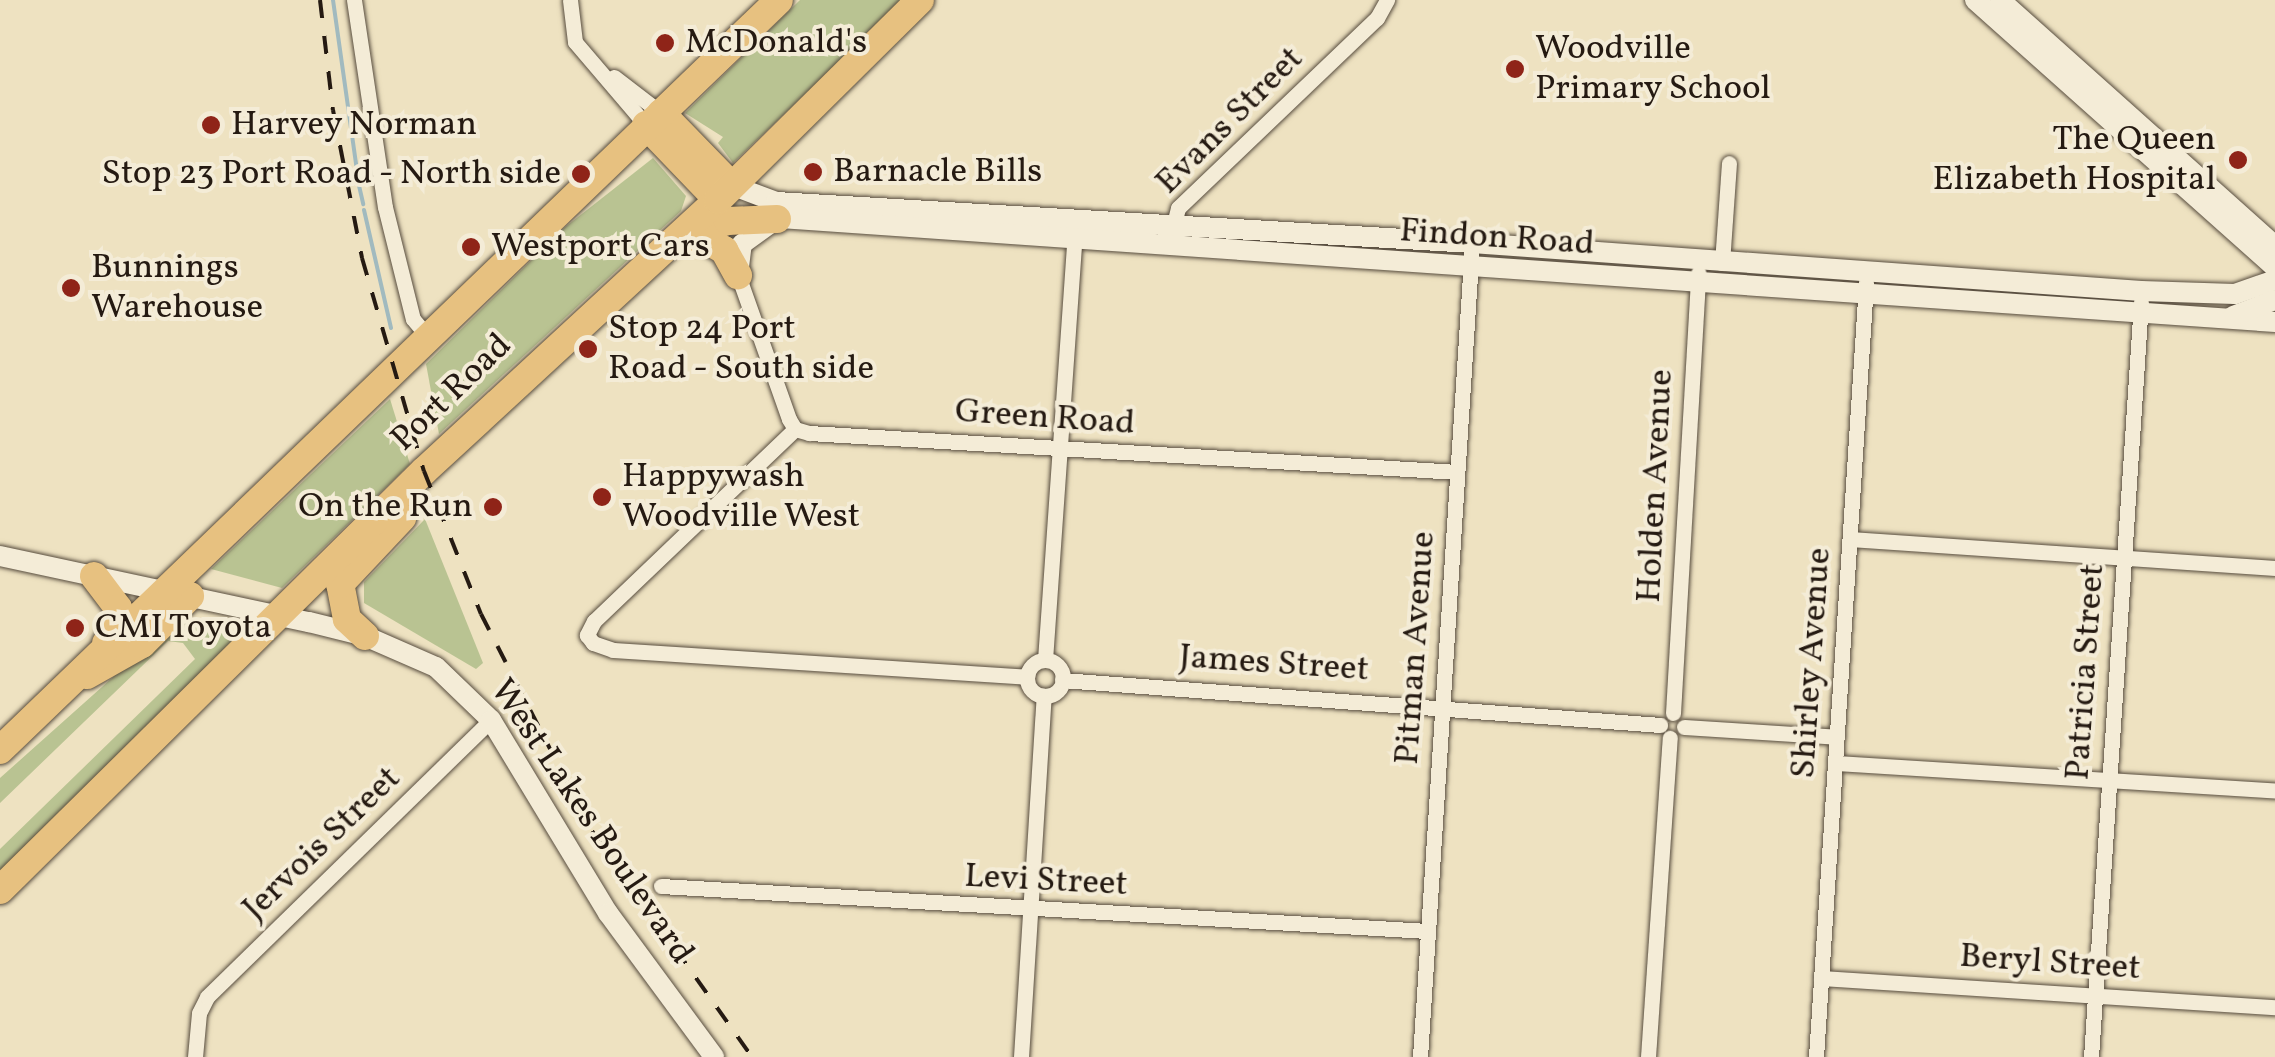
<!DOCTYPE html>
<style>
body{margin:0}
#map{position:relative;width:2275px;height:1057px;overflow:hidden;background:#eee2c1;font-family:Vollkorn,serif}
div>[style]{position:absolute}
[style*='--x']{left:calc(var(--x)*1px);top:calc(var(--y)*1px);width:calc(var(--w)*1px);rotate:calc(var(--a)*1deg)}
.green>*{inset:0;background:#b9c392}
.stream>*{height:4px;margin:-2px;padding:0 2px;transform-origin:2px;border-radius:2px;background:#a1babf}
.roads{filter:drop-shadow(0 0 2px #574c3e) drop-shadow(0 0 2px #574c3e)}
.street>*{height:15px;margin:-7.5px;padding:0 7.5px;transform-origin:7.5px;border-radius:7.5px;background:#f4ecd7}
.street>.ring{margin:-7.5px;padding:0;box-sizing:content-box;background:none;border:15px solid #f4ecd7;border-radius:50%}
.secondary>*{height:20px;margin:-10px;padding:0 10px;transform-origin:10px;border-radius:10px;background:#f4ecd7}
.highway>*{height:28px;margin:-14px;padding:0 14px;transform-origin:14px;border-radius:14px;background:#e7c180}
.rail>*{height:4px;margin-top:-2px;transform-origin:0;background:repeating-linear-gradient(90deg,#251a12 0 18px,transparent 0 36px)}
.dots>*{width:28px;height:28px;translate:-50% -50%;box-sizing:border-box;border:5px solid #f4ecd7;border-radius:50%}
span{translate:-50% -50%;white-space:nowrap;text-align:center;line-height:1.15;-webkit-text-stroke:8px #f4ecd7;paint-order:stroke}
.poi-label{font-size:35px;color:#251a12}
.left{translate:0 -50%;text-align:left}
.right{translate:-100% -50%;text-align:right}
.street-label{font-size:35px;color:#251a12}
</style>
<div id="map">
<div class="green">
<div style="clip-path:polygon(800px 0,903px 0,733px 163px,718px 143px,723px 137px,685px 113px)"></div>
<div style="clip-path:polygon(653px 158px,686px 196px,681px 211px,439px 434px,426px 364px,564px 228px)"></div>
<div style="clip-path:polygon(390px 399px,410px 464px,282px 588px,211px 569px)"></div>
<div style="clip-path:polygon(425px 519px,483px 663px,476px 669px,364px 603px,364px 582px)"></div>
<div style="clip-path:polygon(177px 620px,239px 638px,0 874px,0 849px,195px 659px,183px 643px,168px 641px,0 803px,0 778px)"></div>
</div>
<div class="stream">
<div style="--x:333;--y:0;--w:173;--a:82"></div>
<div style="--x:357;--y:177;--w:28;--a:77"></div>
<div style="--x:364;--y:210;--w:121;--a:77.1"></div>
</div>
<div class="roads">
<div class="street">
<div style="--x:354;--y:0;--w:209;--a:81.5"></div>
<div style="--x:385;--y:207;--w:115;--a:76"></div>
<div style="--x:413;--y:319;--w:26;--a:50"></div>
<div style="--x:570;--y:0;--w:42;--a:83.2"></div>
<div style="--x:575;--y:42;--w:109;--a:49.5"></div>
<div style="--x:614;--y:77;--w:59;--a:37.5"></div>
<div style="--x:1171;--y:236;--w:29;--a:-76"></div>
<div style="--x:1178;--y:208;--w:275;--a:-43.7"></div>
<div style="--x:1377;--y:18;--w:21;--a:-61"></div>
<div style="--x:1722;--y:263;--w:100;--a:-86"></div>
<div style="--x:738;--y:275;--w:153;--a:70.5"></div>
<div style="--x:789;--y:419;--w:12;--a:59"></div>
<div style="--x:795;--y:429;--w:15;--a:16"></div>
<div style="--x:809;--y:433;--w:649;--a:3.44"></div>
<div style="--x:795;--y:429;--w:278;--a:136.3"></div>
<div style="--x:594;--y:621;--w:16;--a:117"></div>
<div style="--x:587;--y:635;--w:10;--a:53"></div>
<div style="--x:593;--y:643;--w:21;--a:19"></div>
<div style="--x:613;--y:650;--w:415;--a:3.7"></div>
<div style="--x:1850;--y:539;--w:426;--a:3.9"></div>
<div style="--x:1045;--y:660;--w:431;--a:-86"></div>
<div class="ring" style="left:1027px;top:660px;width:21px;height:21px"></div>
<div style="--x:1062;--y:680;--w:600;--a:4.3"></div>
<div style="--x:1673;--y:713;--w:441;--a:-86.7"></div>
<div style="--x:1684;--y:727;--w:153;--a:3.7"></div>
<div style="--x:1836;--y:763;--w:440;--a:3.6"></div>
<div style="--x:661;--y:886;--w:768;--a:3.36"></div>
<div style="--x:1821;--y:978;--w:455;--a:3.7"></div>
<div style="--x:195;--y:1057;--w:44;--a:-84.8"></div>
<div style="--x:199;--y:1013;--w:18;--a:-63"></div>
<div style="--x:207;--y:997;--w:397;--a:-44.3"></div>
<div style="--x:1021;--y:1057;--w:362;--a:-86.4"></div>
<div style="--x:1420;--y:1057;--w:816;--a:-86.34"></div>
<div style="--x:1648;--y:1057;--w:320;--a:-86.1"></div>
<div style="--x:1816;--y:1057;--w:776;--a:-86.3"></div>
<div style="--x:2091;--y:1057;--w:756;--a:-86.21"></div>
</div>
<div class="secondary">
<div style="--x:1975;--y:0;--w:402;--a:41.7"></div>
<div style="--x:2000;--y:0;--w:369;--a:41.8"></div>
<div style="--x:731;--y:185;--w:48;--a:20.7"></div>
<div style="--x:776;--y:202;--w:697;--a:3.37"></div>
<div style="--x:1472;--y:243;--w:671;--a:4.1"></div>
<div style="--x:2141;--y:291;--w:94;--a:1.8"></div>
<div style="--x:2235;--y:294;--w:42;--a:-19.3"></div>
<div style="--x:766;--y:217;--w:1513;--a:3.98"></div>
<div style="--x:738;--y:275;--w:31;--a:-83"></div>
<div style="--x:742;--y:244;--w:41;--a:-36"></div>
<div style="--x:2233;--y:316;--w:45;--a:-20.9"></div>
<div style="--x:0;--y:556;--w:316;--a:12.1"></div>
<div style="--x:309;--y:622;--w:58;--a:14"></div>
<div style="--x:365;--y:636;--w:77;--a:23.6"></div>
<div style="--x:436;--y:667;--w:76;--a:43.9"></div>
<div style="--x:491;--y:720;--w:226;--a:58.8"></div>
<div style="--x:608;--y:913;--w:179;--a:53.6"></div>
</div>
<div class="highway">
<div style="--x:661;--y:113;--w:100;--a:45.8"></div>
<div style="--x:646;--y:125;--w:104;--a:46.2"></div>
<div style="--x:688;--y:233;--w:42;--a:-16.7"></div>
<div style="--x:728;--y:221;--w:49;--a:-2.3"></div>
<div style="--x:679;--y:238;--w:27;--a:4"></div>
<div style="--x:706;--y:240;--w:21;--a:29"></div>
<div style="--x:724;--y:250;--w:29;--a:61"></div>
<div style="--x:94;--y:576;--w:40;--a:53"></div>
<div style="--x:118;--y:608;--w:16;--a:86"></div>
<div style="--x:119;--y:624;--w:23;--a:124"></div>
<div style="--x:365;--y:636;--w:25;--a:-137"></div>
<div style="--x:347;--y:619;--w:36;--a:-101"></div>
<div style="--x:340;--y:584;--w:91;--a:-46.8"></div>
<div style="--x:87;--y:675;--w:63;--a:-29.4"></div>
<div style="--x:142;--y:644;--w:68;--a:-45"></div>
<div style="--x:0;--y:750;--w:1081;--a:-43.91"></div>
<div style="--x:0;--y:890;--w:596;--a:-44.66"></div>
<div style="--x:424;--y:471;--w:400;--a:-42.7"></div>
<div style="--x:718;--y:200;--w:284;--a:-44.7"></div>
</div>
</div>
<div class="rail">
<div style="--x:320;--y:0;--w:111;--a:83.3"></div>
<div style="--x:333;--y:110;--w:151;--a:78.9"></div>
<div style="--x:362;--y:258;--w:222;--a:73.8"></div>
<div style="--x:424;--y:471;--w:154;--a:68.3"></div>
<div style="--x:481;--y:614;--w:244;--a:62.9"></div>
<div style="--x:592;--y:831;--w:277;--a:54.7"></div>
</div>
<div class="dots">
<div style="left:665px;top:43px;background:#8f2418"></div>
<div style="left:1515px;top:69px;background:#8f2418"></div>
<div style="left:211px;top:125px;background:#8f2418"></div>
<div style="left:2238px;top:160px;background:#8f2418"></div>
<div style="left:813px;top:172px;background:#8f2418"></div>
<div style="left:581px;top:174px;background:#8f2418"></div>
<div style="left:471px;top:247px;background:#8f2418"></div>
<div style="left:71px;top:288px;background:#8f2418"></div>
<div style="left:588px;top:349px;background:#8f2418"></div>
<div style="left:602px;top:497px;background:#8f2418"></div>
<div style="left:493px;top:507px;background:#8f2418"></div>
<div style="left:75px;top:628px;background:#8f2418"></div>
</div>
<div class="poi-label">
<span class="left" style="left:685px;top:43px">McDonald's</span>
<span class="left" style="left:1535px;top:69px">Woodville<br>Primary School</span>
<span class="left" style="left:231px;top:125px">Harvey Norman</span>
<span class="right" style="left:2216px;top:160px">The Queen<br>Elizabeth Hospital</span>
<span class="left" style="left:833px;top:172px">Barnacle Bills</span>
<span class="right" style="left:561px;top:174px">Stop 23 Port Road - North side</span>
<span class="left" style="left:491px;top:247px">Westport Cars</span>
<span class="left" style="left:91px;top:288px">Bunnings<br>Warehouse</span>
<span class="left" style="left:608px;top:349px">Stop 24 Port<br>Road - South side</span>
<span class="left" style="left:622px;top:497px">Happywash<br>Woodville West</span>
<span class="right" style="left:473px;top:507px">On the Run</span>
<span class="left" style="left:95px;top:628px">CMI Toyota</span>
</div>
<div class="street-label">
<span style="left:1230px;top:121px;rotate:-45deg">Evans Street</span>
<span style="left:1497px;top:238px;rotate:4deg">Findon Road</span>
<span style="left:452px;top:393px;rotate:-44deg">Port Road</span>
<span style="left:1045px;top:418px;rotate:4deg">Green Road</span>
<span style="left:1656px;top:486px;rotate:-87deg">Holden Avenue</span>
<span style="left:1416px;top:648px;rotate:-86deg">Pitman Avenue</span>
<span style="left:1812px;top:663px;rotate:-86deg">Shirley Avenue</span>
<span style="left:1274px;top:664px;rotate:4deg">James Street</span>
<span style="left:2086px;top:672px;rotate:-86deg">Patricia Street</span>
<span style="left:591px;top:822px;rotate:56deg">West Lakes Boulevard</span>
<span style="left:322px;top:844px;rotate:-44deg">Jervois Street</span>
<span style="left:1046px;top:881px;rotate:3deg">Levi Street</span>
<span style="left:2050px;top:963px;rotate:4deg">Beryl Street</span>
</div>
</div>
